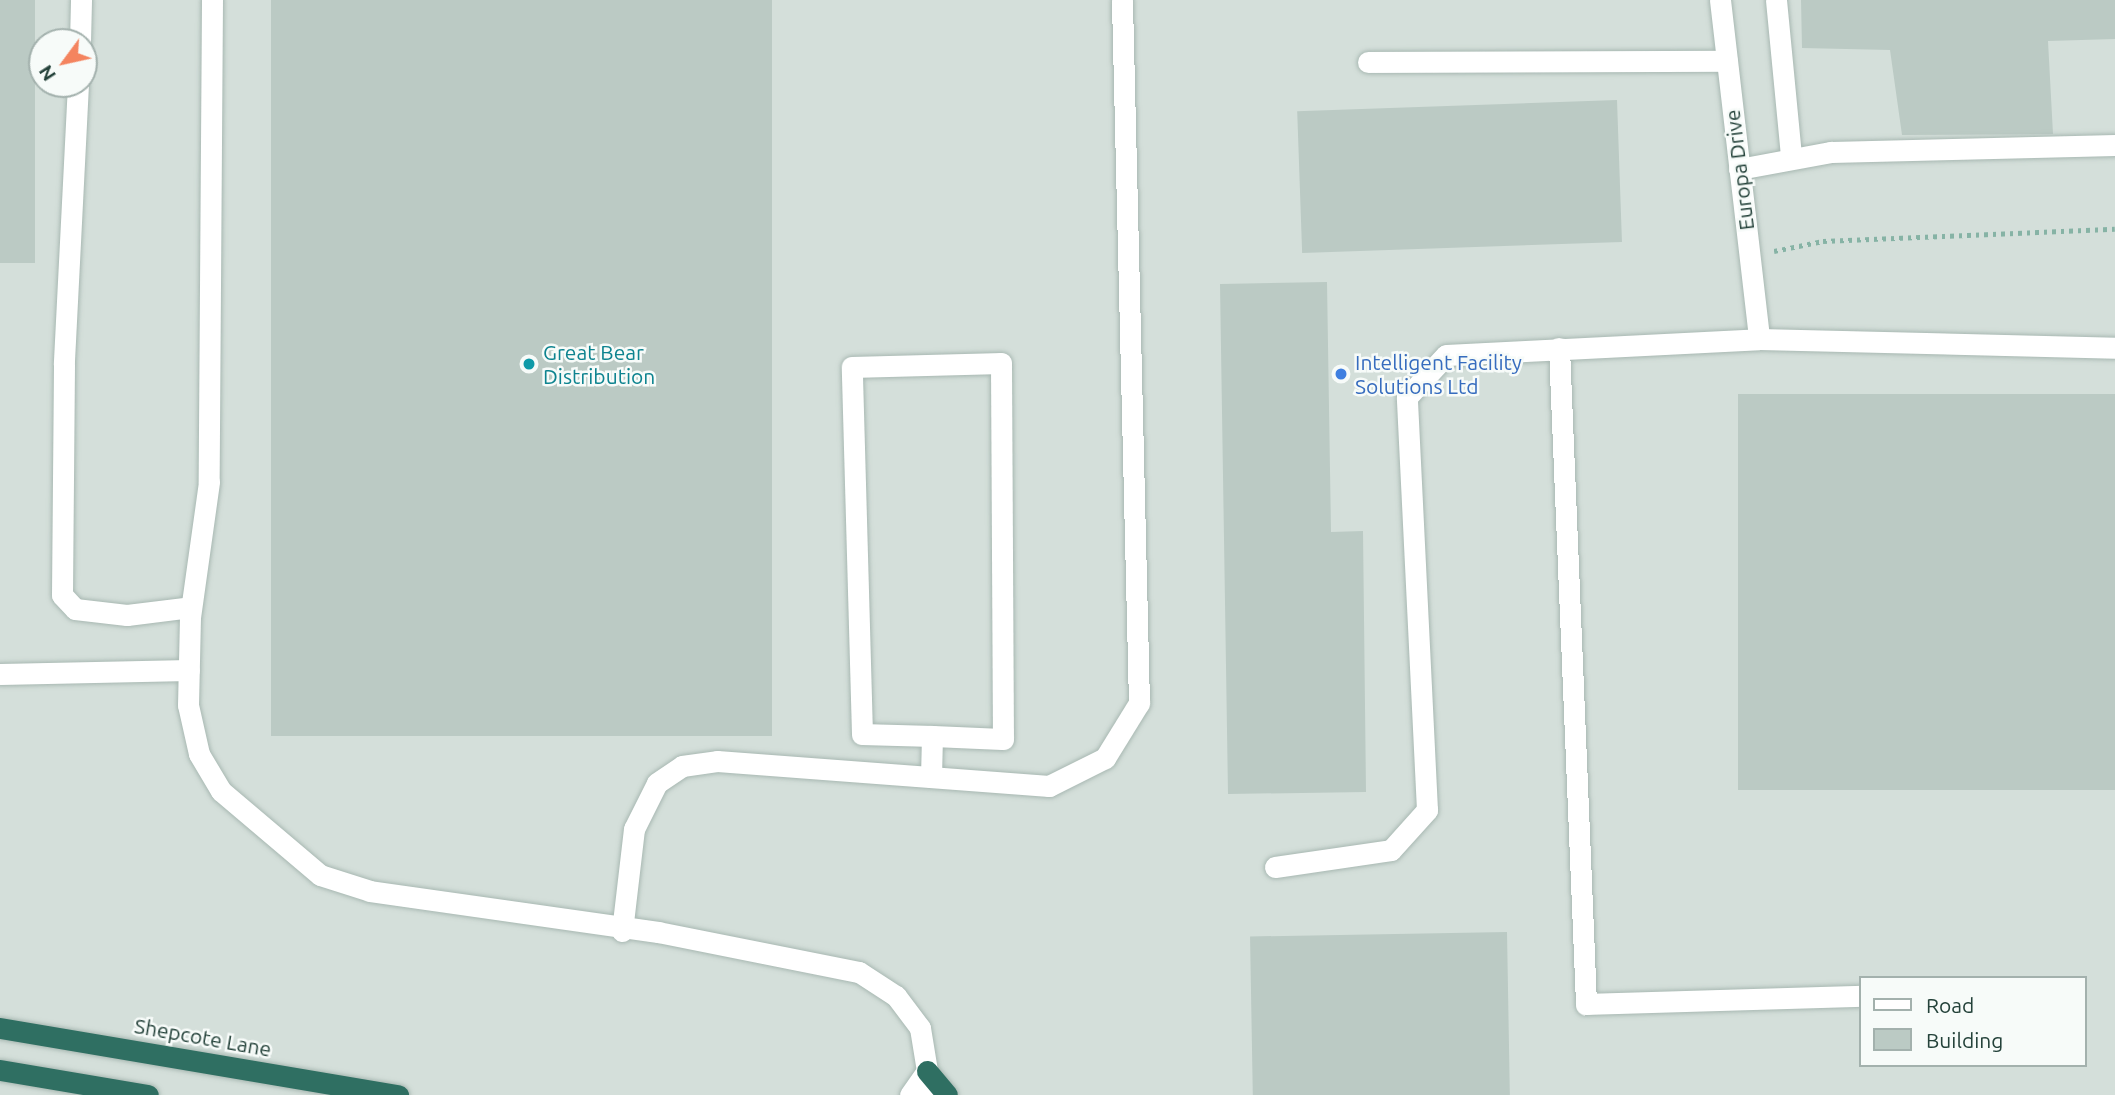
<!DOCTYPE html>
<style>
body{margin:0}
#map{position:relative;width:2115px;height:1095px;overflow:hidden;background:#e6efeb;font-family:Ubuntu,sans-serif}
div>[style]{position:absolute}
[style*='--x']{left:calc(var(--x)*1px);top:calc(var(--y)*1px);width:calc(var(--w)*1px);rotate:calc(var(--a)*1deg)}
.built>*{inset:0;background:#d4dfda}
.building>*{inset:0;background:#bbcac4;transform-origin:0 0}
.path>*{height:4.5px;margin-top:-2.25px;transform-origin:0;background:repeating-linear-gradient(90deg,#86b3a5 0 3.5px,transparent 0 8.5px)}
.roads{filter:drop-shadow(0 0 2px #a8b8b2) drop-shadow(0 0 2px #a8b8b2)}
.minor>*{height:21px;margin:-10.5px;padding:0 10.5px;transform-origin:10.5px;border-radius:10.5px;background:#fff}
.highway>*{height:21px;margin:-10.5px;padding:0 10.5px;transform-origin:10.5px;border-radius:10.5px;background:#2f6f62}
.dots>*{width:19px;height:19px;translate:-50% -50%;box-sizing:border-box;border:4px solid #f7fbf9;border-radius:50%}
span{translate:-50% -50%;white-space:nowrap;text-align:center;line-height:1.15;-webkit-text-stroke:5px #f7fbf9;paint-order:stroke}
.street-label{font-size:21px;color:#24423a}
.culture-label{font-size:21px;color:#0d838f}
.left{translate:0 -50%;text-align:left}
.shop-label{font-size:21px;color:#366cbe}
.legend{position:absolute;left:1859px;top:976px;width:228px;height:91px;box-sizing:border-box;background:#f7fbf9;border:2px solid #a3b1ad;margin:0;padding:9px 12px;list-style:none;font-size:21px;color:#24423a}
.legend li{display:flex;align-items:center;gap:14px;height:35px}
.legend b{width:35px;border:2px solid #a3b1ad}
.north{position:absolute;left:28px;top:28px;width:70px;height:70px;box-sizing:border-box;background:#f7fbf9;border:2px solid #a3b1ad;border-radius:50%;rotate:237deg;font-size:19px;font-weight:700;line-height:28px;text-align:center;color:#24423a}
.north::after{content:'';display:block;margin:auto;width:24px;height:32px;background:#f4845f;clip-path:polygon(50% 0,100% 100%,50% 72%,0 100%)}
</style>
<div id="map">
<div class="built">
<div style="clip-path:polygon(evenodd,0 0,2115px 0,2115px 1095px,0 1095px,0 0,42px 42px,84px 42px,84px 84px,42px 84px,42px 42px,0 0,1861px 978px,2085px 978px,2085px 1065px,1861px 1065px,1861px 978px)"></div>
</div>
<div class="building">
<div style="left:0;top:0;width:35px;height:263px"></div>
<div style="left:271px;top:0;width:501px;height:736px"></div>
<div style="clip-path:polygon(1801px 0,2115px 0,2115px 39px,2048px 41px,2053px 134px,1902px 135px,1890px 50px,1802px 48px)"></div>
<div style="left:1617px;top:100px;width:142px;height:320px;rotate:88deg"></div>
<div style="clip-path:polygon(1327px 282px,1331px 532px,1363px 531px,1366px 792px,1228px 794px,1220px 284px)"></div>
<div style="left:2115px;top:394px;width:396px;height:377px;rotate:90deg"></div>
<div style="left:1507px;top:932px;width:163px;height:257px;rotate:89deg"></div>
</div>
<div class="path">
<div style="--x:1774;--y:251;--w:50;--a:-11.5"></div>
<div style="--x:1823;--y:241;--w:292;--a:-2.4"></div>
</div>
<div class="roads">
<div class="minor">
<div style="--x:212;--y:0;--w:482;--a:90.4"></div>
<div style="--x:209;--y:482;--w:136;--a:98"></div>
<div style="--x:190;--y:617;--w:88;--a:91.3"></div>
<div style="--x:188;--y:705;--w:50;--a:77.3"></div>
<div style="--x:199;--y:754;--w:43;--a:59.3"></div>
<div style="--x:221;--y:791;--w:130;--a:40.3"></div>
<div style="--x:320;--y:875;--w:52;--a:17.7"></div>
<div style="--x:370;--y:891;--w:291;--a:8.1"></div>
<div style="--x:658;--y:932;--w:205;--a:11.3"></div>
<div style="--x:859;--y:972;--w:44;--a:33"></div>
<div style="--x:896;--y:996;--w:40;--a:53"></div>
<div style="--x:920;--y:1028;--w:68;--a:80.7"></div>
<div style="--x:1720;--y:0;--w:341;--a:83.4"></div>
<div style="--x:1776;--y:0;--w:156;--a:84.5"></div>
<div style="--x:80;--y:42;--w:42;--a:-88.6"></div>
<div style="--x:1368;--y:62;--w:359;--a:-0.2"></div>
<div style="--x:78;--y:84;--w:281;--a:92.9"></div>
<div style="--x:64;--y:365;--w:230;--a:90.5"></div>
<div style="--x:62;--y:595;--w:19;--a:47"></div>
<div style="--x:75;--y:609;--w:52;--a:6.6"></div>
<div style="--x:127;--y:615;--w:64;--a:-7.1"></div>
<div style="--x:1739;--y:169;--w:94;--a:-10.5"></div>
<div style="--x:1831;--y:152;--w:284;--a:-1.4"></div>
<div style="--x:1559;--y:348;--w:657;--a:87.64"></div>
<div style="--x:1586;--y:1004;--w:275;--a:-1.7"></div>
<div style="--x:0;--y:674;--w:189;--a:-1.2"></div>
<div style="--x:931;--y:777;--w:41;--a:-88.6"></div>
<div style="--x:932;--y:736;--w:70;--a:-178.4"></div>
<div style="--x:862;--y:734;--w:367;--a:-91.6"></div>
<div style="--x:852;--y:367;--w:149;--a:-1.5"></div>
<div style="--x:1001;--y:363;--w:376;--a:89.7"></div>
<div style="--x:1003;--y:739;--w:71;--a:-177.6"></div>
<div style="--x:1275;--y:867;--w:117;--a:-8.3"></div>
<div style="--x:1391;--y:850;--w:54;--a:-48"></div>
<div style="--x:1427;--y:810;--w:413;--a:-92.8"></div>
<div style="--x:1407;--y:397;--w:57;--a:-47.1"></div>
<div style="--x:1446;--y:355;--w:313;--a:-2.9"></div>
<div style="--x:1759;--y:339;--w:356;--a:1.4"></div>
<div style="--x:622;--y:931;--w:103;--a:-83.3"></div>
<div style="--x:634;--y:829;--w:51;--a:-63.4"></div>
<div style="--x:657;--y:783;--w:30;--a:-34"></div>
<div style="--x:682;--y:766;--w:35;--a:-8"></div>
<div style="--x:717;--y:761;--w:333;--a:4.3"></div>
<div style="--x:1049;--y:786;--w:63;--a:-26.6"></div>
<div style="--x:1105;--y:758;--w:65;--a:-58.3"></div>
<div style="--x:1139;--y:703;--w:703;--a:-91.39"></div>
<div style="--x:910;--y:1095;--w:29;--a:-55"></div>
</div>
<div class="highway">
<div style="--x:0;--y:1028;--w:404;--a:9.6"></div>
<div style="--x:0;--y:1070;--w:150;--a:9.6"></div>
<div style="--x:927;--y:1071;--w:31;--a:50"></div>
</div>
</div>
<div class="dots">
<div style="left:529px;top:364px;background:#0f9aa8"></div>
<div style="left:1341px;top:374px;background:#3f7fe0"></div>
</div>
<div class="street-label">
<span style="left:1739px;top:170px;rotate:-97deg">Europa Drive</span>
<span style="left:203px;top:1037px;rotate:10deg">Shepcote Lane</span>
</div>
<div class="culture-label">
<span class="left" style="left:543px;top:364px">Great Bear<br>Distribution</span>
</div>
<div class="shop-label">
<span class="left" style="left:1355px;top:374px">Intelligent Facility<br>Solutions Ltd</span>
</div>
<ul class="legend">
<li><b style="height:9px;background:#fff"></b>Road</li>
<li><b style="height:19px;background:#bbcac4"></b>Building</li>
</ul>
<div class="north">N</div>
</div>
